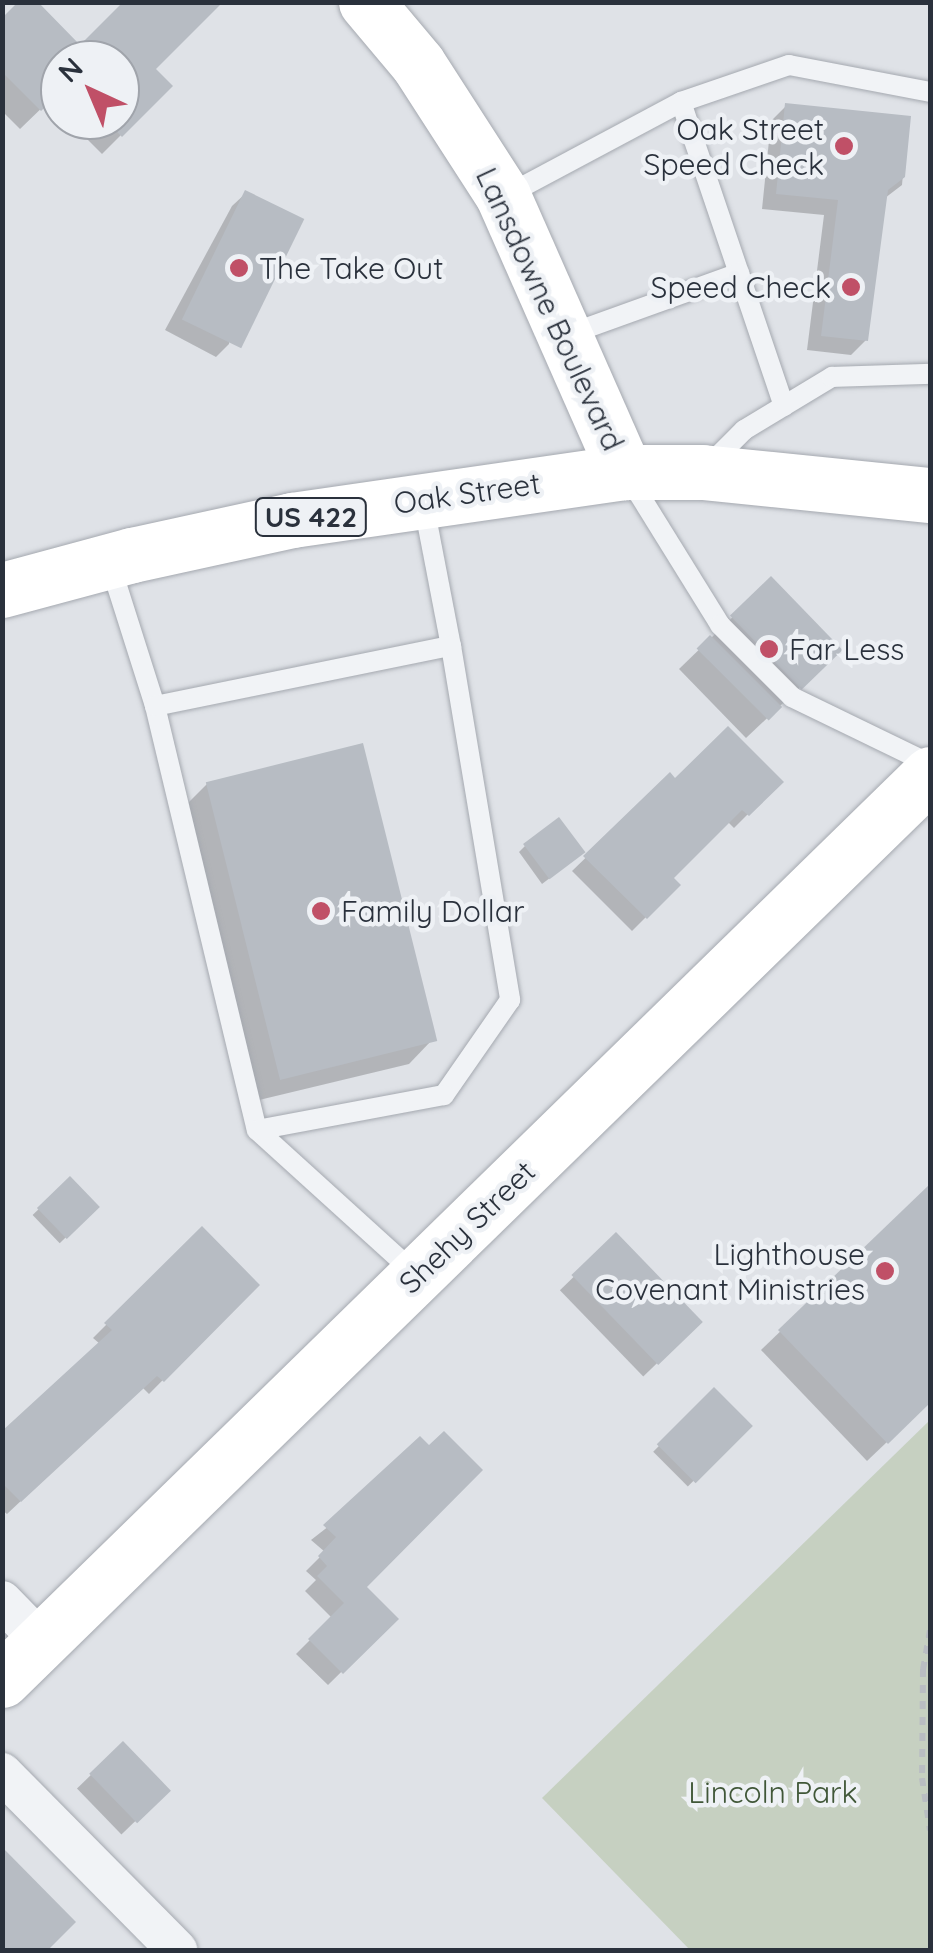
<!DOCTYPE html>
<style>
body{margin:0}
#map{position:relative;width:933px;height:1953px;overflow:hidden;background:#dfe2e7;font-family:Quicksand,sans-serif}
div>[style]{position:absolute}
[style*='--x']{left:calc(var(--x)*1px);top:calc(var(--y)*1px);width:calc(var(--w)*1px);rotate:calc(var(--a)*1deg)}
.green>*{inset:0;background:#c6d0c1}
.shadow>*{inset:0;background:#0003;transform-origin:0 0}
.building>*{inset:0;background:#b7bcc3;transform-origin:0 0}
.path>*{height:6px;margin-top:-3px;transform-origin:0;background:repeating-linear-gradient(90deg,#b9bdc2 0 8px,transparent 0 16px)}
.roads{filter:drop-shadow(0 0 2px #a5a9b0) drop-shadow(0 0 2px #a5a9b0)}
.lane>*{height:20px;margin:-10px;padding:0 10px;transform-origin:10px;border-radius:10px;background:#f1f3f6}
.street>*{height:40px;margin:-20px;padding:0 20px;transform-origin:20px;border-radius:20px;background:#f1f3f6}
.secondary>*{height:55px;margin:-27.5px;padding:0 27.5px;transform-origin:27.5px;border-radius:27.5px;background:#fff}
.highway>*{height:55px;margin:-27.5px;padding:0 27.5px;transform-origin:27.5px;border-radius:27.5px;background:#fff}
.dots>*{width:28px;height:28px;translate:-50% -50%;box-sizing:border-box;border:5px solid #eef1f5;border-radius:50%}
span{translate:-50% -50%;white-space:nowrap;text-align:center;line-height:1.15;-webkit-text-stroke:9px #eef1f5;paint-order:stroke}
.shield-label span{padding:2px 8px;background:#eef1f5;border:2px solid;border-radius:8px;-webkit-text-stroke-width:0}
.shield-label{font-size:28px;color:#2a313c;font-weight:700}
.poi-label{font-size:30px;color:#2a313c}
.right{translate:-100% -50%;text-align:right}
.left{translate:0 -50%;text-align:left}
.street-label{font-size:30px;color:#2a313c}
.park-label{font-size:30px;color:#405738}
.frame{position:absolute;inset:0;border:5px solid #2a313c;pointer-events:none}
.north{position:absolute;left:40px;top:40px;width:100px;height:100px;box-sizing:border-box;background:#eef1f5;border:2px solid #a0a4ab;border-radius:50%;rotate:316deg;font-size:28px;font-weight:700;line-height:40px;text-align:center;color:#2a313c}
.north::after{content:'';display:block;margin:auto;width:35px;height:45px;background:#c05067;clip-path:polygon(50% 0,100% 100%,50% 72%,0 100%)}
</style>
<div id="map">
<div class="green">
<div style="clip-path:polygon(930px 1420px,930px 1950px,690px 1950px,542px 1798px)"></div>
</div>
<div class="shadow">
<div style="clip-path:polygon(2px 22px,153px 69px,170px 86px,102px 154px,68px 120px,120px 120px,120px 60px,60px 60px,60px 112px,49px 101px,20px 129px,2px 111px)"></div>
<div style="clip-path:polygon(786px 106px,908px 118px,902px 185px,885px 198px,866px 340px,851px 355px,807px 350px,824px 215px,762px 209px,771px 121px)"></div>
<div style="clip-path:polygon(246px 193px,229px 344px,216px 357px,165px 330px,232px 206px)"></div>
<div style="clip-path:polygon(771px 580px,819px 669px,746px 738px,679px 669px)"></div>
<div style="clip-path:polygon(670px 776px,675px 781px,780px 782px,734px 828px,727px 821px,671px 878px,678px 885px,632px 931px,572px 871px)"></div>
<div style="clip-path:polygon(208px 783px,432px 1040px,409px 1064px,255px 1101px,184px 807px)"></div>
<div style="clip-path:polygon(525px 846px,576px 858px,542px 884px,519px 852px)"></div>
<div style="left:70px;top:1179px;width:39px;height:52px;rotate:46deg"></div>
<div style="clip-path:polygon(916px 1201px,930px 1215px,930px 1401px,867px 1461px,761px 1350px)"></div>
<div style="clip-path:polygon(202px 1229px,257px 1285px,149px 1394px,142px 1387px,7px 1514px,2px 1510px,2px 1435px,100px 1344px,93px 1338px)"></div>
<div style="left:616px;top:1236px;width:120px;height:78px;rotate:46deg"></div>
<div style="left:714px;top:1391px;width:49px;height:86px;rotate:45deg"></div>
<div style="clip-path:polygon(429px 1448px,364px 1587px,395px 1619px,328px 1685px,296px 1654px,332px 1618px,305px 1591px,316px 1580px,306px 1571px,325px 1552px,311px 1540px)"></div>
<div style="left:123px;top:1744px;width:64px;height:64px;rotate:46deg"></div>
</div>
<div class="building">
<div style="clip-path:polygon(18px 2px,38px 2px,80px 45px,123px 2px,223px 2px,156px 69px,173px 86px,122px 137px,106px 120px,120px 120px,120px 60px,60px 60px,60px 93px,41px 111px,2px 72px,2px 18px)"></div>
<div style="clip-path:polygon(785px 103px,911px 116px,905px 177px,888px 190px,868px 341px,821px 336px,838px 200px,776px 194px)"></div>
<div style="left:245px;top:190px;width:66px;height:144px;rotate:26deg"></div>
<div style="left:771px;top:576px;width:103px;height:57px;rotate:46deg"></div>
<div style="left:710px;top:635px;width:102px;height:19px;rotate:45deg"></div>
<div style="clip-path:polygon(728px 726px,784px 782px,749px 816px,742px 810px,674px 878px,681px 885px,647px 919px,583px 856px,670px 772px,675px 778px)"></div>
<div style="left:363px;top:743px;width:307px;height:162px;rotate:76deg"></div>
<div style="left:559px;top:817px;width:44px;height:45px;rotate:53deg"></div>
<div style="left:70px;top:1176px;width:43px;height:46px;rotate:46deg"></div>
<div style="clip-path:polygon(930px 1184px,930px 1403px,888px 1444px,778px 1330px)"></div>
<div style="clip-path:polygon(202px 1226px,260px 1285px,164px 1382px,157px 1376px,21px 1502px,2px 1483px,2px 1431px,112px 1330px,104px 1323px)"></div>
<div style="left:616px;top:1232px;width:125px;height:62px;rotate:46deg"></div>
<div style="left:714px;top:1387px;width:55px;height:81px;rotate:45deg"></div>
<div style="clip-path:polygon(444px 1431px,483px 1470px,367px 1587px,399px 1619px,343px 1674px,308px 1639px,344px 1603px,317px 1576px,327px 1566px,318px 1556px,336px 1537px,323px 1525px,420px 1436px,429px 1445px)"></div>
<div style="left:123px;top:1741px;width:69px;height:47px;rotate:46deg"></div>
<div style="clip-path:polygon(2px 1847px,76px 1922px,48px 1950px,2px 1950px)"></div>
</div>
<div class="path">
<div style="--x:930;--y:1630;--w:40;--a:100"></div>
<div style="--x:923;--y:1669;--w:109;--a:90.5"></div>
<div style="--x:922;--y:1778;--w:53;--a:81.3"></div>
</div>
<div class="roads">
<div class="lane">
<div style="--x:681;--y:102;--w:321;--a:71.3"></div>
<div style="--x:505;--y:196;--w:200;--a:-28.1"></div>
<div style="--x:681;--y:102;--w:114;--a:-18.9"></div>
<div style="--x:789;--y:65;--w:144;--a:10.8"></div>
<div style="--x:567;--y:335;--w:183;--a:-19.8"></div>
<div style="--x:710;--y:464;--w:48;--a:-45"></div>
<div style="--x:744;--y:430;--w:103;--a:-31.1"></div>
<div style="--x:832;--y:377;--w:98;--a:-1.8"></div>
<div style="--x:629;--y:478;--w:173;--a:58.2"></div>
<div style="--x:720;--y:625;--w:102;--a:45"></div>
<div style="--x:792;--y:697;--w:153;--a:25.9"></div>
<div style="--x:423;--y:501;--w:148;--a:79.1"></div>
<div style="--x:110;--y:564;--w:149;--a:72.4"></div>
<div style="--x:155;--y:706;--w:436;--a:76.5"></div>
<div style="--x:257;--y:1130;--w:216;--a:42.2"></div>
<div style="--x:155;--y:706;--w:302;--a:-11.5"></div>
<div style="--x:451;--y:646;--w:359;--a:80.5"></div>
<div style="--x:510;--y:1000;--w:116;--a:124.8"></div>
<div style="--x:444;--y:1095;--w:190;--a:169.4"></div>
</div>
<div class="street">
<div style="--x:2;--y:1601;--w:56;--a:45.7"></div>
<div style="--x:2;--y:1773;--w:249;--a:45.3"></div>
</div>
<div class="secondary">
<div style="--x:366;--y:2;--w:81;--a:50"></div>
<div style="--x:418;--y:64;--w:157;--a:57.2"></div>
<div style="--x:503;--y:196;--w:302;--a:66.2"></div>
<div style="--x:2;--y:1680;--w:1297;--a:-44.31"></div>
</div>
<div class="highway">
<div style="--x:2;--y:590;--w:135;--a:-15.1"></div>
<div style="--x:132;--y:555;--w:164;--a:-12.3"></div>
<div style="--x:292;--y:520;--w:336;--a:-8.2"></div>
<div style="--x:625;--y:472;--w:77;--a:0"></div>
<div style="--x:702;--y:472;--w:229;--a:5.8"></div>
</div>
</div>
<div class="dots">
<div style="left:844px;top:146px;background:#c05067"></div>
<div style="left:239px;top:268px;background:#c05067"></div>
<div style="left:851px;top:287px;background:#c05067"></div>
<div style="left:769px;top:649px;background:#c05067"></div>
<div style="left:321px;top:911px;background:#c05067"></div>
<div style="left:885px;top:1271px;background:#c05067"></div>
</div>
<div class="shield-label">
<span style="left:311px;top:517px">US 422</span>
</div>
<div class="poi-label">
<span class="right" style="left:824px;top:146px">Oak Street<br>Speed Check</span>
<span class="left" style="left:259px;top:268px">The Take Out</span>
<span class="right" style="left:831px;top:287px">Speed Check</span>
<span class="left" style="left:789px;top:649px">Far Less</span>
<span class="left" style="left:341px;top:911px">Family Dollar</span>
<span class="right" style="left:865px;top:1271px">Lighthouse<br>Covenant Ministries</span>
</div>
<div class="street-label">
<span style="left:550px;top:309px;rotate:65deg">Lansdowne Boulevard</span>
<span style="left:467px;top:493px;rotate:-8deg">Oak Street</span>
<span style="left:467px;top:1227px;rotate:-44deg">Shehy Street</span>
</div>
<div class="park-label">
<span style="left:773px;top:1792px">Lincoln Park</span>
</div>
<div class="frame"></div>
<div class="north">N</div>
</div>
